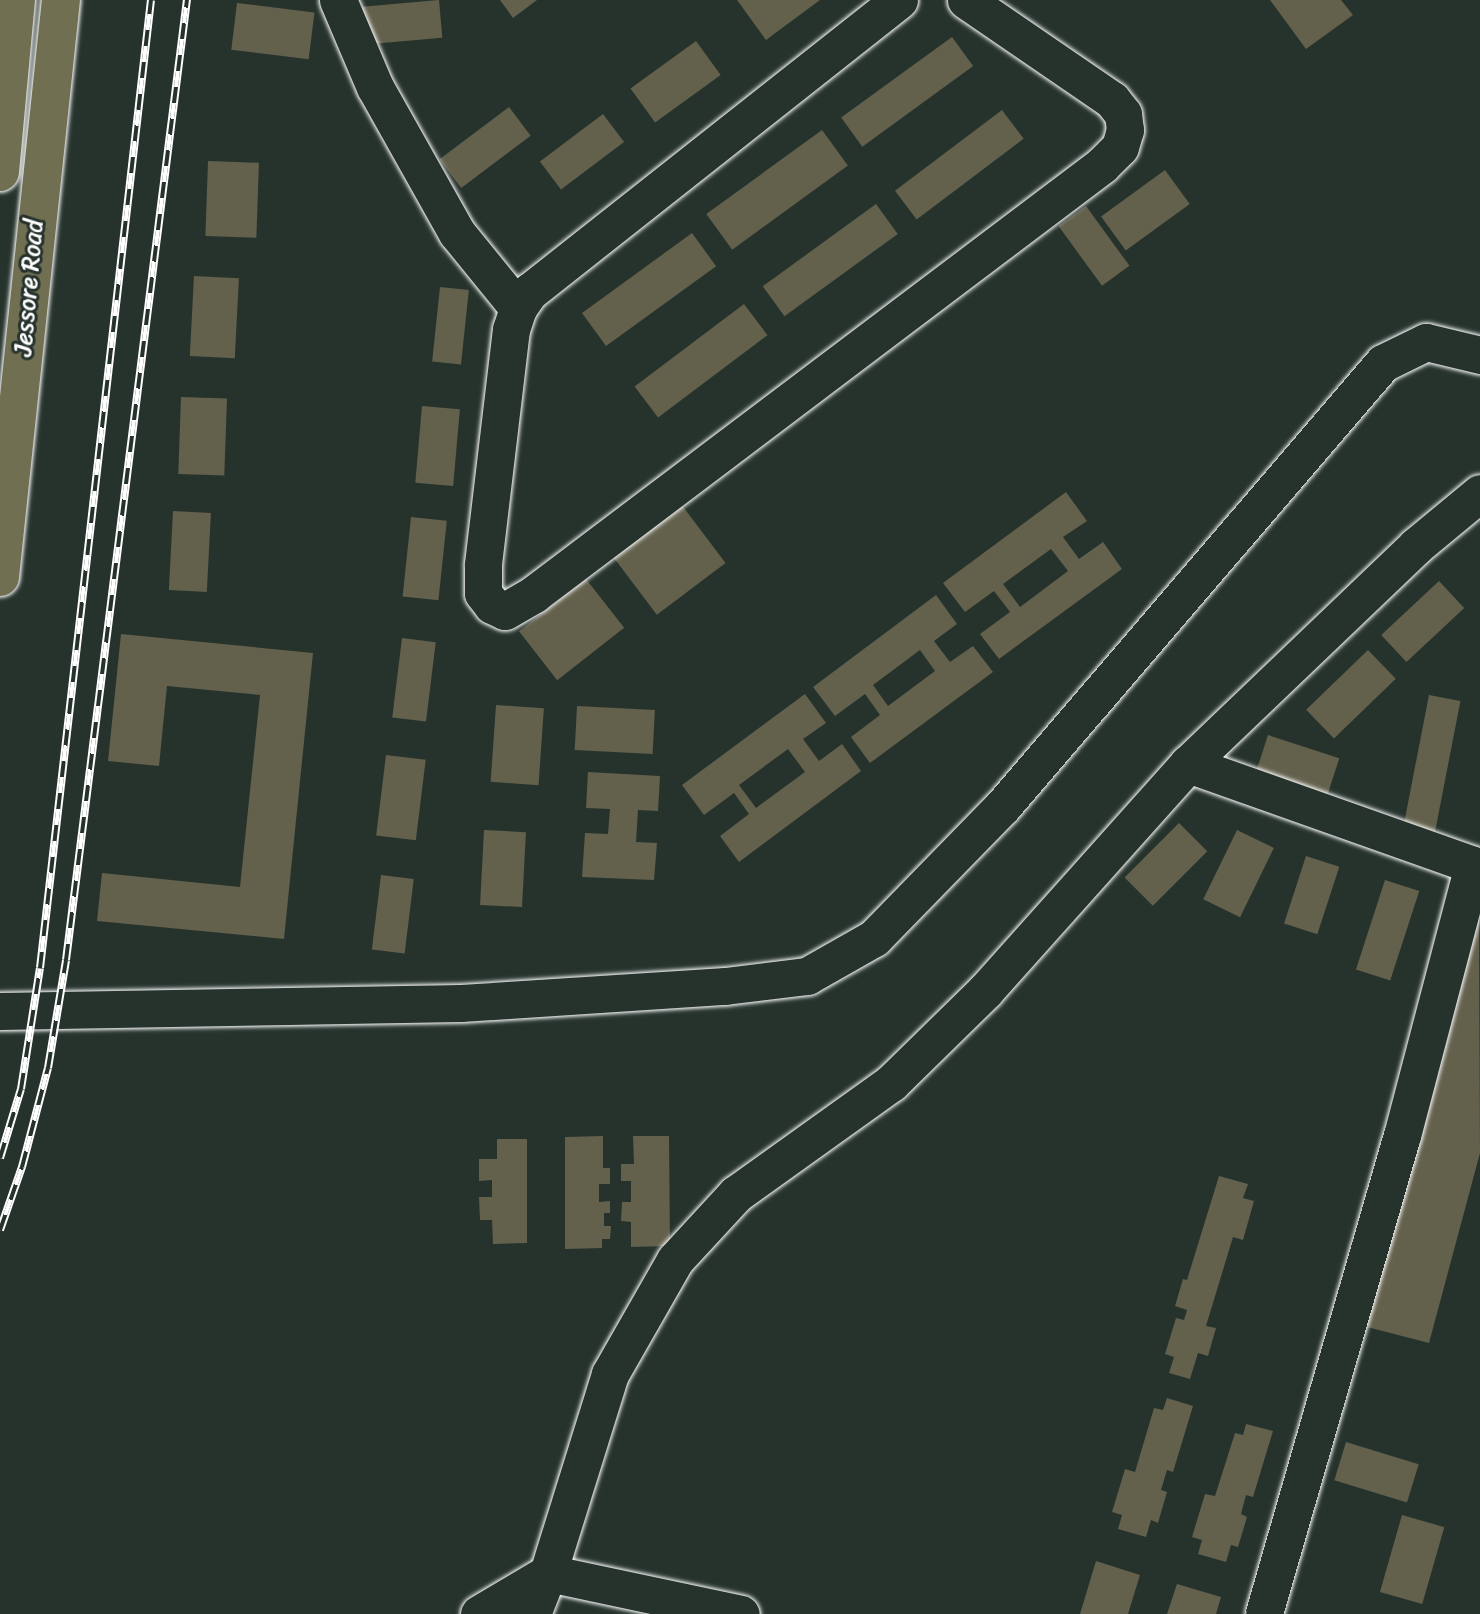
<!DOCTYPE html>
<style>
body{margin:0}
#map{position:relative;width:1480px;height:1614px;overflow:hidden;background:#26332d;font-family:Sriracha,sans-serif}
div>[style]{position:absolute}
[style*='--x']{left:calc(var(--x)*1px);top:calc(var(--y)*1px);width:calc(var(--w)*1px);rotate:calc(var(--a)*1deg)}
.building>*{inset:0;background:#63604c;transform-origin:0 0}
.roads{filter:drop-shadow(0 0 2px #fff) drop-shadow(0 0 2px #fff)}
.minor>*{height:37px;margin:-18.5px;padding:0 18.5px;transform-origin:18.5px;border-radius:18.5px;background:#26332d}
.major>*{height:38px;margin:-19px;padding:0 19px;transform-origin:19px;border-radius:19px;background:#706f52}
.rail>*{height:8px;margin-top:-4px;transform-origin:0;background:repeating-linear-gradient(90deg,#26332d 0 16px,#fff 0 32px);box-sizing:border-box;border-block:2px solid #fff}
span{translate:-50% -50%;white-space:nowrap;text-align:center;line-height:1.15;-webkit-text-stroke:6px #26332d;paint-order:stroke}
.street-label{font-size:24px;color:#fff}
</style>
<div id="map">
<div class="building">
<div style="left:439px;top:0;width:38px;height:80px;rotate:85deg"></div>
<div style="clip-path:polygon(500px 0,537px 0,513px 18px)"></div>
<div style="clip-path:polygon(737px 0,820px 0,766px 40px)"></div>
<div style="clip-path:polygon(1270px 0,1341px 0,1353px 15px,1306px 49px)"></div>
<div style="left:237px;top:3px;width:78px;height:47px;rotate:7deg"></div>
<div style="left:952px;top:37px;width:36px;height:137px;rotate:54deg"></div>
<div style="left:696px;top:41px;width:42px;height:81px;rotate:54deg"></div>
<div style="left:509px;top:107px;width:36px;height:87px;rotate:53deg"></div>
<div style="left:1002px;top:110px;width:36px;height:134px;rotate:53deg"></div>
<div style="left:603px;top:114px;width:35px;height:79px;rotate:53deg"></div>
<div style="left:822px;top:130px;width:44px;height:143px;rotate:54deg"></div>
<div style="left:208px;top:161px;width:51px;height:75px;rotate:2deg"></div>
<div style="left:1165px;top:170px;width:42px;height:79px;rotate:54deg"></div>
<div style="left:876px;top:204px;width:37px;height:140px;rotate:54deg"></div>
<div style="left:1086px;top:206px;width:74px;height:34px;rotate:54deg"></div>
<div style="left:692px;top:233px;width:41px;height:136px;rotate:54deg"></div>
<div style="left:194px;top:276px;width:45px;height:80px;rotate:3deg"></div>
<div style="left:440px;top:287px;width:29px;height:75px;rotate:6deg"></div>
<div style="left:744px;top:304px;width:39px;height:137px;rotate:53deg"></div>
<div style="left:181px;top:397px;width:46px;height:77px;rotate:2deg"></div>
<div style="left:422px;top:406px;width:38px;height:77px;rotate:5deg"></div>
<div style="clip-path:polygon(evenodd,1066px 492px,1087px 521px,1063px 537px,1079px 559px,1103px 542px,1122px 569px,999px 659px,980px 634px,1010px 612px,994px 591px,965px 612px,943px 583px,1066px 492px,1051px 549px,1068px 571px,1020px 607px,1003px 584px,1051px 549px)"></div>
<div style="left:681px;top:504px;width:74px;height:86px;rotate:53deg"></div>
<div style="left:173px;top:511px;width:38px;height:79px;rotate:3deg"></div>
<div style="left:411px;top:517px;width:36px;height:80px;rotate:6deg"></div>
<div style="left:586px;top:579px;width:62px;height:85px;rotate:52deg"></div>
<div style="left:1439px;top:581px;width:37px;height:79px;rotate:47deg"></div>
<div style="clip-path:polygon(evenodd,936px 595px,957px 624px,934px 641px,950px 662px,973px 646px,993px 672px,870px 763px,851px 737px,880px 715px,865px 694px,835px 716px,813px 687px,936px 595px,920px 650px,935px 671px,888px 706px,873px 685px,920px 650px)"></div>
<div style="clip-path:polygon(121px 634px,313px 653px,284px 939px,97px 921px,102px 873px,240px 887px,260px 695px,167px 686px,159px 766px,108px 761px)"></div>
<div style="left:402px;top:638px;width:34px;height:80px;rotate:7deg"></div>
<div style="left:1368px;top:650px;width:40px;height:86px;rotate:46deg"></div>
<div style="clip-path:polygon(evenodd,805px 694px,826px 723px,803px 739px,819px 761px,842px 744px,861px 771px,739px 862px,720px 836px,749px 814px,734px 793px,704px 815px,682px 785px,805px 694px,788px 749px,805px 772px,756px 808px,739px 785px,788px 749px)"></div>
<div style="left:1429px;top:695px;width:32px;height:134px;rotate:11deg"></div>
<div style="left:496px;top:705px;width:48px;height:77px;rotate:4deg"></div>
<div style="left:577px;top:706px;width:78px;height:44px;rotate:3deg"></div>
<div style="left:1268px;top:735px;width:75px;height:51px;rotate:18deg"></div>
<div style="left:386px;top:755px;width:40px;height:81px;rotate:7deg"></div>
<div style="clip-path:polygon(588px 772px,660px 776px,658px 811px,638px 810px,636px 842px,657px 843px,654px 880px,582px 877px,585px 833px,608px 834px,610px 809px,586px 808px)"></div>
<div style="left:1179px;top:823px;width:40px;height:77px;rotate:45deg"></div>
<div style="left:484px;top:830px;width:42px;height:75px;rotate:3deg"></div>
<div style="left:1237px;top:830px;width:41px;height:77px;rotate:26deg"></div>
<div style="left:1306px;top:856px;width:35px;height:71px;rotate:18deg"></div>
<div style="left:381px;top:875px;width:33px;height:75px;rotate:7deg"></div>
<div style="left:1385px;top:880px;width:36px;height:94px;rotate:18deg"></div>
<div style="clip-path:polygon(1479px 909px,1480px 1153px,1429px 1343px,1367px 1327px)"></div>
<div style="clip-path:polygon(603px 1136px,603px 1168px,610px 1168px,610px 1184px,599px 1184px,599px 1202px,610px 1201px,610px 1213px,604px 1213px,604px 1226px,611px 1226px,610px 1239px,602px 1239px,602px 1248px,565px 1249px,565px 1137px)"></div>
<div style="clip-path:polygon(633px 1136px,669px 1136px,670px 1246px,631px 1247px,631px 1222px,621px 1221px,622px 1202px,631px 1202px,631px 1181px,621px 1181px,621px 1164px,634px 1164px)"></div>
<div style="clip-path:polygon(497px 1139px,527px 1139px,527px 1243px,493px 1244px,492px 1220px,480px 1220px,479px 1197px,492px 1197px,492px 1180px,479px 1181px,479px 1159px,497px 1159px)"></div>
<div style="clip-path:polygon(1219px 1176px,1248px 1184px,1243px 1198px,1254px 1201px,1243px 1240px,1233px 1237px,1206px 1326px,1216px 1328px,1208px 1356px,1198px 1353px,1190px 1379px,1169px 1373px,1174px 1357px,1165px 1354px,1176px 1318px,1184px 1320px,1187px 1310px,1175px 1306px,1183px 1279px,1187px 1280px)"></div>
<div style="clip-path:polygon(1167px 1398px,1193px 1406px,1173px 1472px,1167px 1470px,1161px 1490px,1167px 1492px,1158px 1523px,1151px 1520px,1146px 1537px,1118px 1529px,1122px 1515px,1112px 1512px,1125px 1469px,1135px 1472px,1154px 1408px,1163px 1410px)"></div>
<div style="clip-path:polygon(1246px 1424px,1273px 1431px,1253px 1497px,1246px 1495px,1241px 1514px,1247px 1517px,1238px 1547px,1231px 1545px,1226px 1562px,1198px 1554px,1202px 1540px,1192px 1537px,1205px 1494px,1215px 1496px,1235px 1433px,1243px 1435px)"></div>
<div style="left:1346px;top:1442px;width:76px;height:40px;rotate:17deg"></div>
<div style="left:1402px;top:1515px;width:44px;height:80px;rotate:16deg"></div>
<div style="clip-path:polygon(1096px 1561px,1140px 1575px,1128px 1614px,1080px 1614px)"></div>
<div style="clip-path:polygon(1177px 1584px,1221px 1597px,1216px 1614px,1167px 1614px)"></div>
</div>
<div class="roads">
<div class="minor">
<div style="--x:338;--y:0;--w:95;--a:67"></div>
<div style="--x:375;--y:87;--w:167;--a:60.7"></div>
<div style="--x:457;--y:233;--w:97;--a:50.9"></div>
<div style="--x:899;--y:0;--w:470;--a:141.7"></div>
<div style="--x:530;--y:291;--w:21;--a:125"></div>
<div style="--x:518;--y:308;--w:22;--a:108"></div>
<div style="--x:511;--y:329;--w:238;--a:96.8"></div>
<div style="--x:483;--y:565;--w:28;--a:90"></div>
<div style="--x:483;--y:593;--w:15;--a:53"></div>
<div style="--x:492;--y:605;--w:14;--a:25"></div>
<div style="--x:505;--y:611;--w:34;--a:-30"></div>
<div style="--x:534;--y:594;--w:712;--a:-37.06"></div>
<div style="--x:1102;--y:165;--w:25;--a:-45"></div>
<div style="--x:1120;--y:147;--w:18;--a:-74"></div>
<div style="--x:1125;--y:130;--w:16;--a:-97"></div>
<div style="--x:1123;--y:114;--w:18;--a:-128"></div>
<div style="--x:1112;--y:100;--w:177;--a:-145.6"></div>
<div style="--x:1188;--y:764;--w:302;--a:19.5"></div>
<div style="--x:1473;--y:865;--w:279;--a:104.7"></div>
<div style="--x:1402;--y:1135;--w:498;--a:106.1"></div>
<div style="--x:0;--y:1011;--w:461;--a:-1"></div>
<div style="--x:461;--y:1003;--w:265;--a:-3.7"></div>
<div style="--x:725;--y:986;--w:83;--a:-7"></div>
<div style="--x:807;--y:976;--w:77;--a:-29.6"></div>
<div style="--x:874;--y:938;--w:183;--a:-45.7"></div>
<div style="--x:1002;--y:807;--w:585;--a:-49.37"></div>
<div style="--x:1383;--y:363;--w:48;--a:-26"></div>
<div style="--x:1426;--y:342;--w:56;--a:13.5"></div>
<div style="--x:479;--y:1614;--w:80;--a:-30.7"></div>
<div style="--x:548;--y:1573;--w:197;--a:12"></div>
<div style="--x:532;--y:1614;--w:44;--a:-68.7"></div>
<div style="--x:548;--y:1573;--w:208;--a:-72.7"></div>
<div style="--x:610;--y:1374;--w:131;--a:-60.3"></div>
<div style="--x:675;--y:1260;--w:90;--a:-47.3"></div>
<div style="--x:736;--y:1194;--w:191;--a:-35.6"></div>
<div style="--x:891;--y:1083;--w:132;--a:-44.4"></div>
<div style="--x:985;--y:991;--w:305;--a:-48.2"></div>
<div style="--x:1188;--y:764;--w:315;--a:-43.7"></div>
<div style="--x:1416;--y:546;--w:83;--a:-39.6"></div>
</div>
<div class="major">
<div style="--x:0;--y:172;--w:173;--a:-84.7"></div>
<div style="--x:0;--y:577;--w:580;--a:-83.97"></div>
</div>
</div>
<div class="rail">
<div style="--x:0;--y:1158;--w:72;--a:-73.1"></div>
<div style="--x:21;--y:1089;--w:122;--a:-81.1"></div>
<div style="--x:40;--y:968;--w:974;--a:-83.46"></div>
<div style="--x:0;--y:1230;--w:67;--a:-70.8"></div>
<div style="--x:22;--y:1167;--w:102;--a:-75.3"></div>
<div style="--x:48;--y:1068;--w:109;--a:-80.5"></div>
<div style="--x:66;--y:960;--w:968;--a:-82.82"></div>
</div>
<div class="street-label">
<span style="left:29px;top:288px;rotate:-85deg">Jessore Road</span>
</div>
</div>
